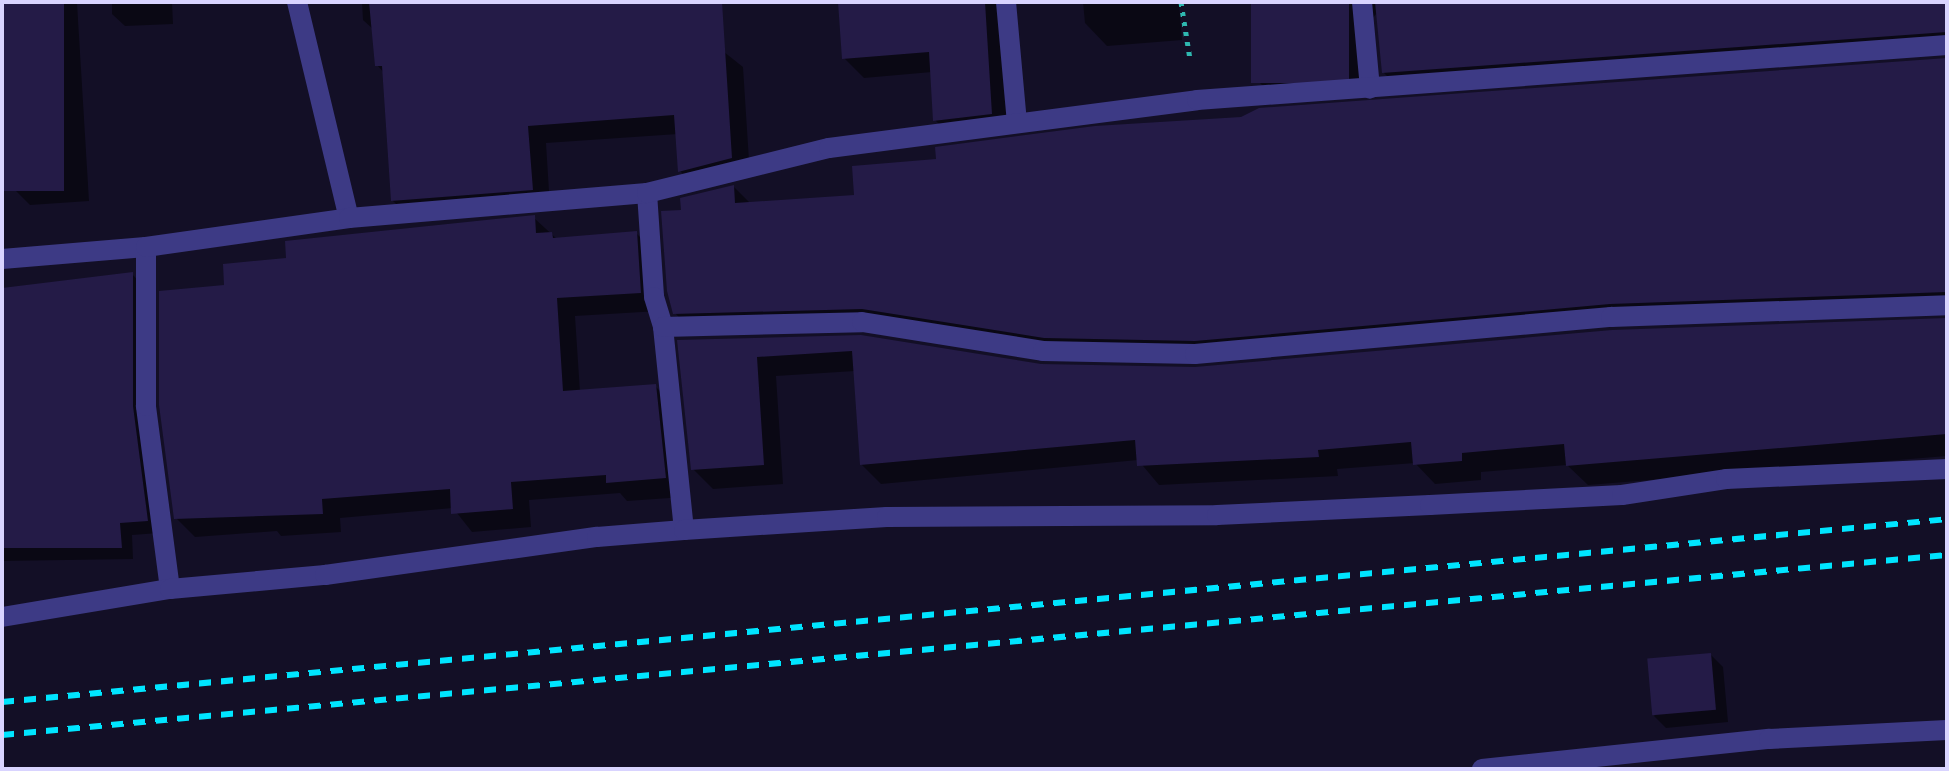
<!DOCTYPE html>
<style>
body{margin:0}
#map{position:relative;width:1949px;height:771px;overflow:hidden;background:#130f26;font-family:"Space Grotesk",sans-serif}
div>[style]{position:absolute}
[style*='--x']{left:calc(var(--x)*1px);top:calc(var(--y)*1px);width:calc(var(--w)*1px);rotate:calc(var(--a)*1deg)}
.shadow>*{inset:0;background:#0007}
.building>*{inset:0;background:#241b47;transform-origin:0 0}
.path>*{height:5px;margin-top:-2.5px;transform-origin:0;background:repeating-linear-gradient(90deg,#2fb8b0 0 4px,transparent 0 10px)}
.minor>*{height:20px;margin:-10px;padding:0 10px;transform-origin:10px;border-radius:10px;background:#3d3a85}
.rail>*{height:6px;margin-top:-3px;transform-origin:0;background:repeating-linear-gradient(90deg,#00e5ff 0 12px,transparent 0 22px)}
span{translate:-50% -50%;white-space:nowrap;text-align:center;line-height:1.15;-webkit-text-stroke:7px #130f26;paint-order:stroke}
.frame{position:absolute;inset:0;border:4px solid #d9d4ff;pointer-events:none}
</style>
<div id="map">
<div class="shadow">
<div style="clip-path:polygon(2px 2px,77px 3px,89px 201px,30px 205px,15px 190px)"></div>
<div style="clip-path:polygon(112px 2px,172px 2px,173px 24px,125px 26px,112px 14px)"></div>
<div style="clip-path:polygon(362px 2px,661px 2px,743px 67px,750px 176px,698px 189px,680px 171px,678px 134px,546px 143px,550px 207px,412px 219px,393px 201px,385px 74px,377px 65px,374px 30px,363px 20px)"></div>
<div style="clip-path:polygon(840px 2px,1002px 2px,1011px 133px,955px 140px,935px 120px,932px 72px,864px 78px,844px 58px)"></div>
<div style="clip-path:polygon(1083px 2px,1179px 2px,1182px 40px,1107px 46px,1085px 23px)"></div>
<div style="clip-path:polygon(1253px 2px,1947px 2px,1947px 53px,1403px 92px,1384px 73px,1378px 12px,1368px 23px,1375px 95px,1279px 102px,1259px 82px)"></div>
<div style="clip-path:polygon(1947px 60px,1947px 312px,1631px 323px,1216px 360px,883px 328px,694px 333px,675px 313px,683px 211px,734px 187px,751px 204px,856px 197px,919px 164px,1241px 119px)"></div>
<div style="clip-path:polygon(534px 218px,557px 239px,636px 233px,655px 252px,659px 311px,575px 316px,580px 392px,655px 386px,674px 405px,684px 497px,627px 501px,620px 493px,529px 500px,531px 527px,472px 532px,453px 508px,340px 518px,341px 532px,281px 536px,277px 531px,195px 537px,176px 518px,226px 286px,288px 260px,287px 243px)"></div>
<div style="clip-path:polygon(132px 274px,144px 287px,159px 533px,132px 535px,133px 559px,2px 561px,2px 290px)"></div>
<div style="clip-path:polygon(1947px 319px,1947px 456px,1588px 485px,1567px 465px,1481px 472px,1481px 480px,1435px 484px,1415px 463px,1337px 469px,1338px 476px,1159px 485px,1138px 460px,881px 484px,861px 464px,855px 371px,776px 376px,783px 484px,713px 489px,693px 469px,680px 342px,861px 337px,1041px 366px,1195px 369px)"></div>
<div style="clip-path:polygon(1711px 655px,1723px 667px,1728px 722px,1666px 728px,1654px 716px)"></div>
</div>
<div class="building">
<div style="left:2px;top:2px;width:62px;height:189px"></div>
<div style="clip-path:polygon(369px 2px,722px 2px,732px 158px,678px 172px,674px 115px,528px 126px,533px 190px,391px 201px,382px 66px,375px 66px)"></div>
<div style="clip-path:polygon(838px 2px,985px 2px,992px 114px,933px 121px,929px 52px,842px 59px)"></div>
<div style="left:1251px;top:2px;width:98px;height:81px"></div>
<div style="clip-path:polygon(1375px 2px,1947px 2px,1947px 32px,1382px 73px)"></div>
<div style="clip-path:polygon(1947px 58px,1947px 292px,1610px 304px,1195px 341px,1044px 338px,862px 309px,673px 314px,667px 291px,661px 211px,681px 210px,680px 198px,734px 185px,735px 203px,854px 195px,852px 166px,936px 159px,935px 147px,1095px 126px,1241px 117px,1259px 108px)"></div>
<div style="clip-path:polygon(535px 215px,536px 233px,552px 232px,553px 238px,637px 231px,641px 293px,557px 298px,563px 391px,656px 384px,666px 478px,606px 483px,606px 475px,511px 482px,513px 509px,451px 514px,450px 489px,322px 499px,323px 514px,174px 519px,159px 405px,159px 291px,224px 285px,223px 264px,286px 258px,285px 241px)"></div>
<div style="clip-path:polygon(133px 272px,133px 406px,148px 521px,120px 523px,122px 548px,2px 548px,2px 288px)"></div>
<div style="clip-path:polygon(1947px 318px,1947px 434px,1566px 466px,1564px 444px,1462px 453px,1462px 461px,1413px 465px,1411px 442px,1318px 450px,1319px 457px,1137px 466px,1135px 440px,860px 465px,852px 351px,757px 357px,764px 465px,691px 470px,677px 340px,861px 335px,1041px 364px,1195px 367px,1612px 330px)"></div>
<div style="left:1711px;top:653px;width:57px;height:64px;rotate:85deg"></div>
</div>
<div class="path">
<div style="--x:1181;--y:2;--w:58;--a:81"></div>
</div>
<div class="minor">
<div style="--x:297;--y:2;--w:222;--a:76.5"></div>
<div style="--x:1006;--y:2;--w:121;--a:84.8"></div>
<div style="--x:1362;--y:2;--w:87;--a:84.7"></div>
<div style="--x:647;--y:193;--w:104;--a:86.1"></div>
<div style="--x:654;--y:297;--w:31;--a:73"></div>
<div style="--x:663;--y:327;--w:204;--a:84.1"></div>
<div style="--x:2;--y:259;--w:144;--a:-4.8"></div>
<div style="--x:663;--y:327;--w:199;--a:-1.4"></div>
<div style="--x:862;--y:322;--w:183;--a:9.1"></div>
<div style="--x:1043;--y:351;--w:152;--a:1.1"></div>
<div style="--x:1195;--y:354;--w:418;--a:-5.1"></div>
<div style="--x:1611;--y:317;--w:336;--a:-2"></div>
<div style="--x:170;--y:589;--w:185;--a:-97.5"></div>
<div style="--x:146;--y:406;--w:159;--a:-90"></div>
<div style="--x:146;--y:247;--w:205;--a:-8.1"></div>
<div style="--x:349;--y:218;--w:299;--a:-4.8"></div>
<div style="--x:647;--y:193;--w:187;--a:-13.9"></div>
<div style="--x:829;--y:148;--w:371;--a:-7.4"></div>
<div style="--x:1197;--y:100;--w:752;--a:-4.19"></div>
<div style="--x:2;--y:617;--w:170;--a:-9.5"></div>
<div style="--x:170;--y:589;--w:156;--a:-5.2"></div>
<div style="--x:325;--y:575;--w:275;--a:-8"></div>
<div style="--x:597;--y:537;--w:87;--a:-4.6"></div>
<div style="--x:684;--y:530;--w:203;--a:-3.7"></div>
<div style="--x:887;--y:517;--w:330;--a:-0.3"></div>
<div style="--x:1217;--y:515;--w:213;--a:-2.7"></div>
<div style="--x:1430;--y:505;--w:192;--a:-3"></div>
<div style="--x:1622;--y:495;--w:105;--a:-8.7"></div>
<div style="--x:1726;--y:479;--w:221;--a:-2.6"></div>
<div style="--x:1482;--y:769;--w:289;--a:-6"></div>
<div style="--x:1769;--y:739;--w:178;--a:-2.9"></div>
</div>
<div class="rail">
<div style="--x:2;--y:702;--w:1954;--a:-5.37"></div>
<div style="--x:2;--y:735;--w:1953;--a:-5.29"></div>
</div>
<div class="frame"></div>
</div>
